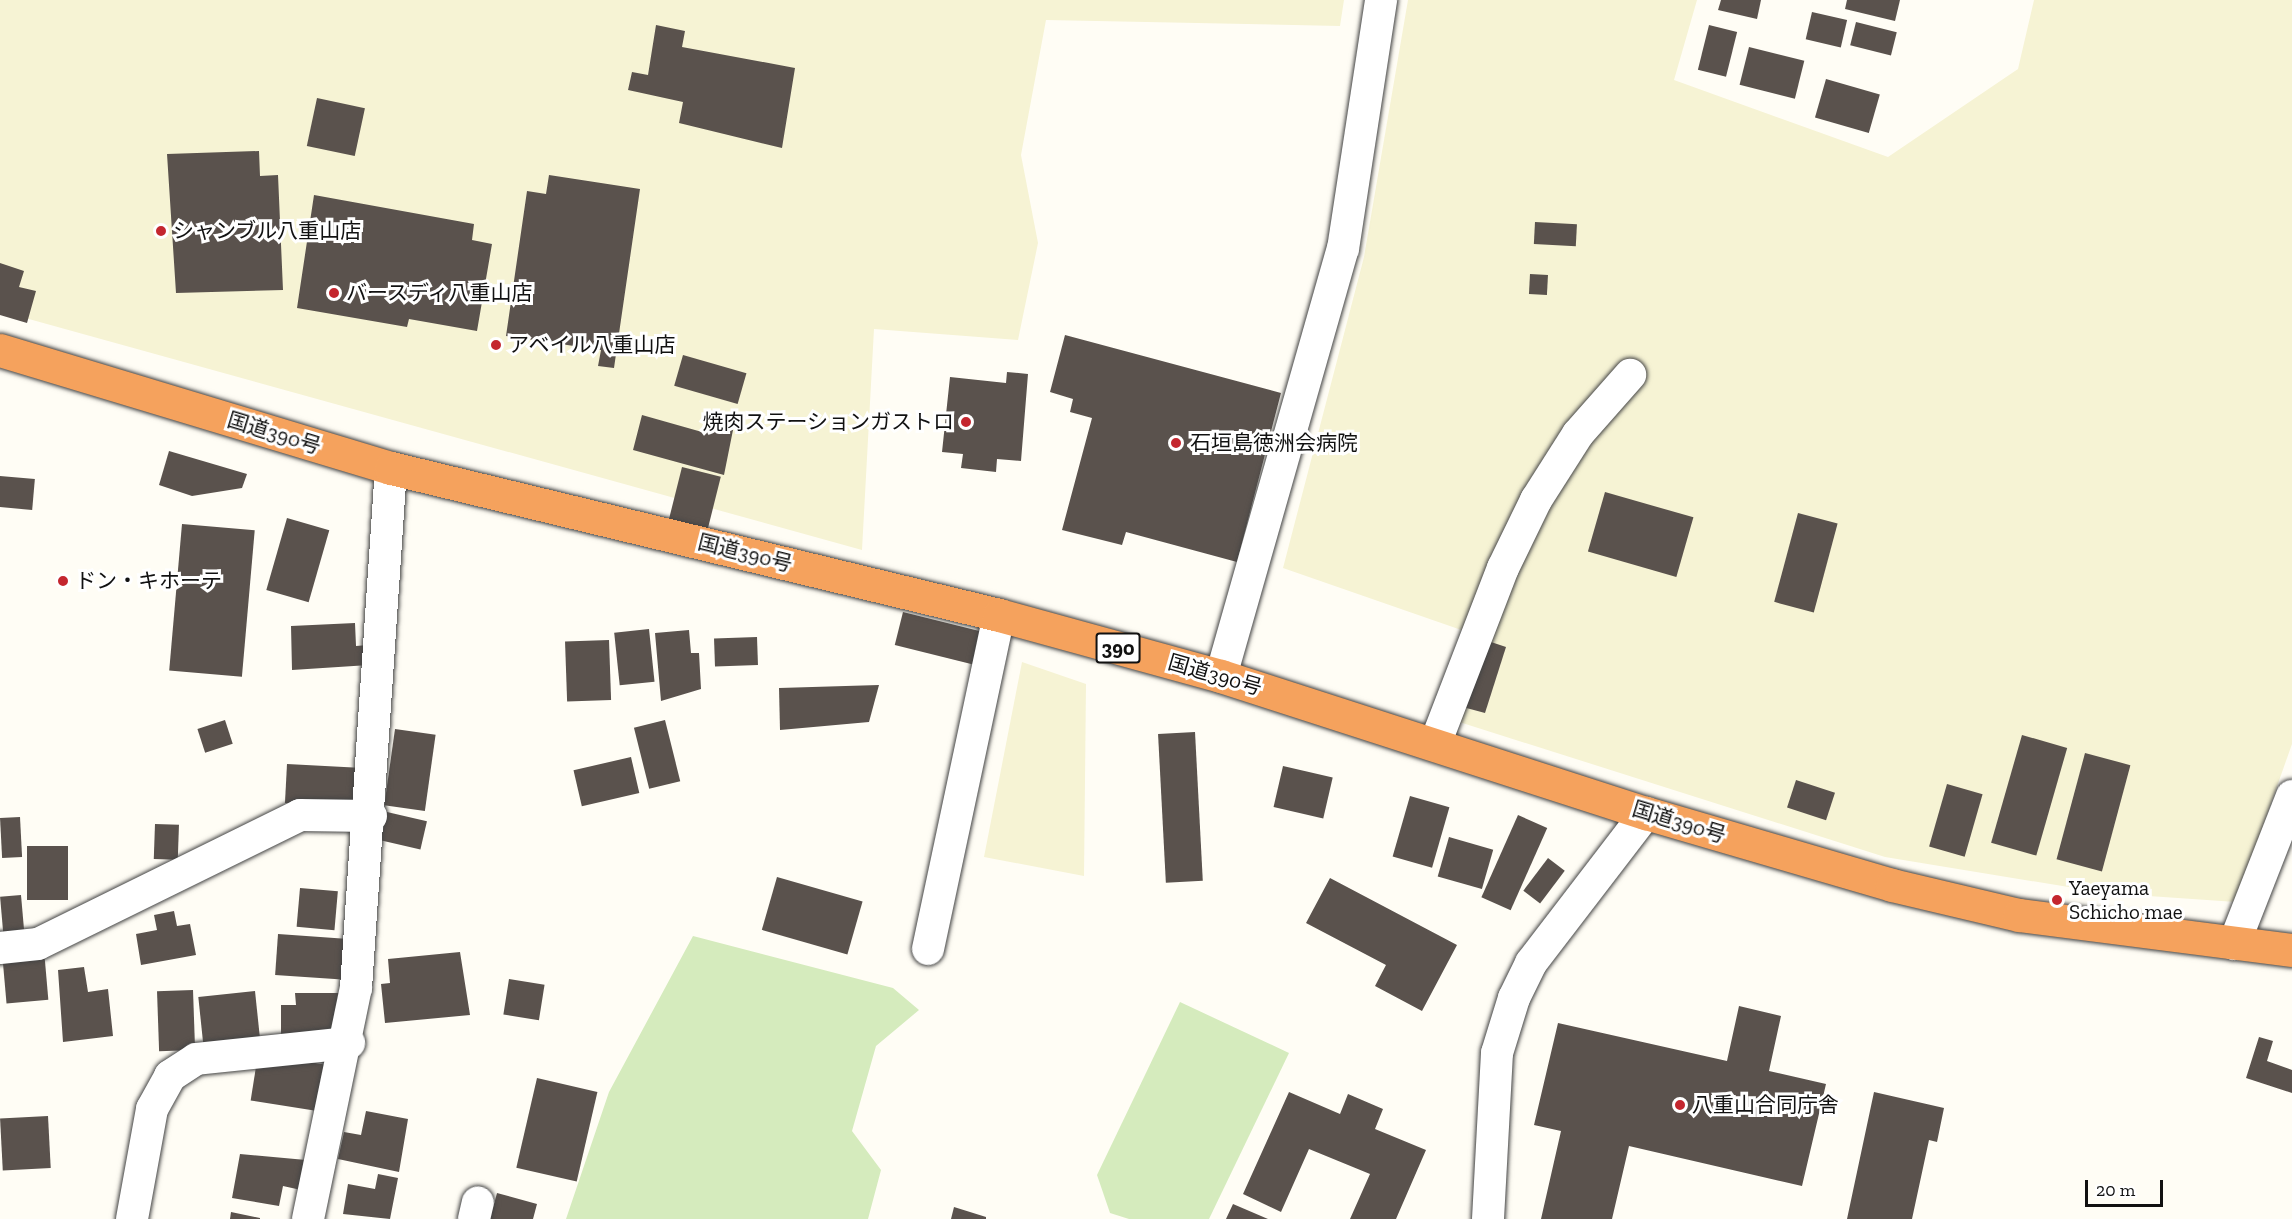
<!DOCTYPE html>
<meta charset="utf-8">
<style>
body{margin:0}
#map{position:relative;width:2292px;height:1219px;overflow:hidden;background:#fffdf5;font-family:"Zilla Slab","Noto Sans JP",serif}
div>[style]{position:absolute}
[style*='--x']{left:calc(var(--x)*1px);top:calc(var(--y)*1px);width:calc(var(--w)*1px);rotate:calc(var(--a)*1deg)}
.farmland>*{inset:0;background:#f6f3d4}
.green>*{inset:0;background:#d5ebbd}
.building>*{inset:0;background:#5a524d;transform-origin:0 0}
.roads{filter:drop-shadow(0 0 2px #444) drop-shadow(0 0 2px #444)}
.minor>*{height:32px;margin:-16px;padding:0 16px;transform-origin:16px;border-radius:16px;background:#fff}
.highway>*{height:33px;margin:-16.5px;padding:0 16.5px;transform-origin:16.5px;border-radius:16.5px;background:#f5a25d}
.dots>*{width:16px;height:16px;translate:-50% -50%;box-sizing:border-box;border:3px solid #fff;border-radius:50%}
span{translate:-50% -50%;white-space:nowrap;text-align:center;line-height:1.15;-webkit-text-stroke:6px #fff;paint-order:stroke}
.shield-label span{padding:2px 4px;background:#fff;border:2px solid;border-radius:4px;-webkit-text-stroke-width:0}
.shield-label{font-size:20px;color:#111;font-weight:700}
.poi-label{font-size:21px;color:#111}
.left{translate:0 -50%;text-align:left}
.right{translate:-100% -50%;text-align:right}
.street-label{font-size:21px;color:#111}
.scale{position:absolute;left:2085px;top:1180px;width:78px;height:27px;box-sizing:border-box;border:3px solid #111;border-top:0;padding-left:8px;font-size:18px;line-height:21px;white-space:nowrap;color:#111;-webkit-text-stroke:4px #fff;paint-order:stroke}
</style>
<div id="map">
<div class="farmland">
<div style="clip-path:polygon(0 0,1344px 0,1340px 26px,1046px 20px,1021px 155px,1038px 243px,1018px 340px,874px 329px,862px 550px,0 311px)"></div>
<div style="clip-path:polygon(1408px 0,1697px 0,1674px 80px,1888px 157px,2018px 69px,2034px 0,2292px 0,2292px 744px,2236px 902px,2105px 893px,1885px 857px,1453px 720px,1470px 633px,1283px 568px,1364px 257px)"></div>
<div style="clip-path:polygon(1022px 662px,1086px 684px,1084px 876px,984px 857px)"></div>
</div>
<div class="green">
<div style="clip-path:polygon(693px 936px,893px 988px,919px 1010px,876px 1046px,852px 1131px,881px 1170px,868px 1219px,566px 1219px,609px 1092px)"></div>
<div style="clip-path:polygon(1180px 1002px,1289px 1053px,1209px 1219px,1129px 1219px,1110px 1213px,1097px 1175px)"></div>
</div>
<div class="building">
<div style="clip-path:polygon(1721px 0,1761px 0,1757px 19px,1718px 10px)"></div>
<div style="clip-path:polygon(1847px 0,1900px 0,1895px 21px,1845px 9px)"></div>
<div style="left:1812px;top:12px;width:36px;height:28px;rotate:13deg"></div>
<div style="left:1856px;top:22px;width:42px;height:24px;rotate:14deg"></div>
<div style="clip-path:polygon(656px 25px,685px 31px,682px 47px,795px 68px,782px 148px,679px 123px,683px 102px,628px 90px,632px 72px,648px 75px)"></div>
<div style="left:1709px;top:25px;width:29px;height:46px;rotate:14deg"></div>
<div style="left:1749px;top:47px;width:57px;height:39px;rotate:14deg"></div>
<div style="left:1826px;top:79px;width:56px;height:40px;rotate:16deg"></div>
<div style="left:317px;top:98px;width:49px;height:49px;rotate:12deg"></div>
<div style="clip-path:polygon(259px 151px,260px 176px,278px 175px,283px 290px,176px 293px,167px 154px)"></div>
<div style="clip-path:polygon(549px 175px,640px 189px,614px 368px,598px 366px,601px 350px,506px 336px,527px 191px,546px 194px)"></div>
<div style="clip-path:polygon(314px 195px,474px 224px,472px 240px,492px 244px,477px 331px,409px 319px,407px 327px,297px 308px)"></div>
<div style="left:1535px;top:222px;width:42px;height:22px;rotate:3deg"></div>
<div style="clip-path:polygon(0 263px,24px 271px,19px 287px,36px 291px,27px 323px,0 315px)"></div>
<div style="left:1530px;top:274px;width:18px;height:20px;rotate:3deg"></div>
<div style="clip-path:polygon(1065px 335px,1281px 393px,1237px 562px,1126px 532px,1122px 545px,1062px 530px,1092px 418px,1070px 412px,1073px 399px,1050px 392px)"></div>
<div style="left:683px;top:355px;width:66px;height:32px;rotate:16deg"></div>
<div style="clip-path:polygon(1007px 372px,1028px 374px,1021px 461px,997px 459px,996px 472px,961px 468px,963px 454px,942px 452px,950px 377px,1006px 383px)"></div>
<div style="clip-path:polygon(642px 415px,702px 432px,704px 422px,733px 430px,724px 475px,633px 450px)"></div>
<div style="clip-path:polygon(169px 451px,247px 474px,242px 488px,192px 496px,159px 485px)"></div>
<div style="left:682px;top:467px;width:40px;height:56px;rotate:14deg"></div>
<div style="left:0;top:476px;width:35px;height:31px;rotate:5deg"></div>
<div style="left:1605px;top:492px;width:92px;height:62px;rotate:16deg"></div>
<div style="left:1798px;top:513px;width:41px;height:92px;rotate:15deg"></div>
<div style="left:287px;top:518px;width:44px;height:75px;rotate:16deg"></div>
<div style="left:182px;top:524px;width:73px;height:147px;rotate:5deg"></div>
<div style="left:903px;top:612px;width:89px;height:34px;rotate:14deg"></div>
<div style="clip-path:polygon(355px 623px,356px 646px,368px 645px,369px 665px,292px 670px,291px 626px)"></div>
<div style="left:649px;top:629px;width:53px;height:35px;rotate:84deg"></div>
<div style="clip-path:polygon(689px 630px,691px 653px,699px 653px,701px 689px,661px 701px,655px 633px)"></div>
<div style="left:757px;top:637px;width:28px;height:43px;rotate:88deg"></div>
<div style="left:609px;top:640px;width:60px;height:44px;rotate:88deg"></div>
<div style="clip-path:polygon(1485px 640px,1506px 647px,1485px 713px,1459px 706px)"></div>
<div style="clip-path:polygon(879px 685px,869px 722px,780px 730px,779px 688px)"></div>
<div style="left:225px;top:720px;width:25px;height:29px;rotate:72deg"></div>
<div style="left:665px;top:720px;width:63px;height:32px;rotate:76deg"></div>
<div style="left:395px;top:729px;width:41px;height:77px;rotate:8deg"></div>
<div style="left:1195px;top:732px;width:149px;height:37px;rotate:87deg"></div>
<div style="left:2022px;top:735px;width:47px;height:112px;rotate:16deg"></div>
<div style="left:2085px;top:753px;width:47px;height:110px;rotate:15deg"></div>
<div style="left:631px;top:757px;width:37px;height:59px;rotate:77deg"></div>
<div style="left:287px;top:764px;width:76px;height:39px;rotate:3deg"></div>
<div style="left:1283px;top:766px;width:51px;height:42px;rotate:13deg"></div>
<div style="left:1796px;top:780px;width:41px;height:29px;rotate:18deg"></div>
<div style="left:1947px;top:784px;width:37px;height:65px;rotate:16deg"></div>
<div style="left:1410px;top:796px;width:41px;height:63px;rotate:16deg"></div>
<div style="left:387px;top:812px;width:41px;height:29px;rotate:13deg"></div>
<div style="left:1518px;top:815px;width:32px;height:90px;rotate:24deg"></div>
<div style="left:20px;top:817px;width:40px;height:20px;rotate:87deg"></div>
<div style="left:155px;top:824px;width:24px;height:35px;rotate:2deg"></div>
<div style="left:1449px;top:837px;width:46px;height:41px;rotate:16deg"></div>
<div style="left:27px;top:846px;width:41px;height:54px"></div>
<div style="left:1548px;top:858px;width:21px;height:41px;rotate:37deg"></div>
<div style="left:777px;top:877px;width:89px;height:55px;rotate:16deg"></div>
<div style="clip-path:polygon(1330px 878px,1457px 945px,1422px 1011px,1375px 986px,1386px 965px,1306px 923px)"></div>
<div style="left:300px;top:888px;width:38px;height:39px;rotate:5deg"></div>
<div style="left:21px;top:895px;width:36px;height:21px;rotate:85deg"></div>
<div style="clip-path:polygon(174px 911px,177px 926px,190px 924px,196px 955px,141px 965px,136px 934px,157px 930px,154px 915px)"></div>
<div style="left:278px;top:934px;width:67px;height:41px;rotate:4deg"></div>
<div style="left:44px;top:950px;width:50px;height:42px;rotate:85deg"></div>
<div style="clip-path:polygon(460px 952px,470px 1015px,385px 1023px,381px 984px,390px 983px,388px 959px)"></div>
<div style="clip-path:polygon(84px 967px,88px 992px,108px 989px,113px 1036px,63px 1042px,58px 970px)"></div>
<div style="left:509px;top:979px;width:36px;height:36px;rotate:9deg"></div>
<div style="left:193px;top:990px;width:60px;height:36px;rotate:88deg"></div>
<div style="left:255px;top:991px;width:49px;height:57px;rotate:84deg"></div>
<div style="clip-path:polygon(295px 993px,342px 993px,342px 1034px,281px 1034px,281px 1005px,296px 1005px)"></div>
<div style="clip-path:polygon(1739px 1006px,1781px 1016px,1769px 1071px,1826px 1084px,1802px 1186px,1629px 1146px,1612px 1219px,1541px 1219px,1561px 1131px,1534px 1125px,1558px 1023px,1727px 1061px)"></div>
<div style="clip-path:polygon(2259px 1037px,2273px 1041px,2267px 1061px,2292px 1070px,2292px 1093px,2246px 1078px)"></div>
<div style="left:258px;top:1054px;width:69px;height:47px;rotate:9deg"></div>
<div style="left:537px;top:1078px;width:62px;height:92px;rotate:13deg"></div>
<div style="clip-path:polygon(1289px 1092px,1340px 1114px,1348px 1094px,1383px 1109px,1375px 1129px,1426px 1150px,1396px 1219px,1350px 1219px,1370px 1174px,1309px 1149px,1281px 1212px,1243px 1194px)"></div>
<div style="clip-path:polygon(1874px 1092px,1944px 1108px,1937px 1142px,1929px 1140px,1912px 1219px,1847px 1219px)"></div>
<div style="clip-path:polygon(366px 1111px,408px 1119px,399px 1172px,338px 1159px,344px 1132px,361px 1135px)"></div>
<div style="left:48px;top:1116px;width:52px;height:48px;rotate:87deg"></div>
<div style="clip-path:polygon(240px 1154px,306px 1160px,301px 1190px,283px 1186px,279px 1206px,232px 1198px)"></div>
<div style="clip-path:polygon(378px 1174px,398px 1178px,390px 1219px,343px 1214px,348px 1184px,375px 1189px)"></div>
<div style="clip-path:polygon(497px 1193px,537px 1204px,533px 1219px,490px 1219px)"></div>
<div style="clip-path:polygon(1233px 1204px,1268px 1219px,1226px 1219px)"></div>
<div style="clip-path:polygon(954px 1207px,986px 1217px,986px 1219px,951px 1219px)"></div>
<div style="clip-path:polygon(231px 1212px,260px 1218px,260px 1219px,230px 1219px)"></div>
</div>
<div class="roads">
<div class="minor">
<div style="--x:1221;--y:676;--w:444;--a:-74.1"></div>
<div style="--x:1343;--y:249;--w:252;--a:-81.3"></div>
<div style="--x:1435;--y:744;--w:189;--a:-68.9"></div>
<div style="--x:1503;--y:568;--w:76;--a:-64.1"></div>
<div style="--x:1536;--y:500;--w:78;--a:-57.5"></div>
<div style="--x:1578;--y:434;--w:79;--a:-48.6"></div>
<div style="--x:2234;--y:944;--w:159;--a:-68.6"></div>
<div style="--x:0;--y:948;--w:38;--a:-6"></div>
<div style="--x:38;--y:944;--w:292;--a:-26.2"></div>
<div style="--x:300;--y:815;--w:71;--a:0.8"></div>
<div style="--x:928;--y:949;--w:341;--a:-78"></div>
<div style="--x:132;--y:1219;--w:112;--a:-79.7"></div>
<div style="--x:152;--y:1109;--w:38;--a:-61"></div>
<div style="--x:170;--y:1076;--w:31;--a:-33"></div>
<div style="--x:196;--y:1059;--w:154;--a:-6"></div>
<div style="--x:308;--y:1219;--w:236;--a:-78.3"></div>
<div style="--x:356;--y:988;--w:521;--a:-86.15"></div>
<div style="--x:474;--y:1219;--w:17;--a:-77"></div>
<div style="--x:1488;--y:1219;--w:166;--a:-86.9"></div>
<div style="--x:1497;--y:1053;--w:58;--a:-72.8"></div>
<div style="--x:1514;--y:998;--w:39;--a:-64"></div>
<div style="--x:1531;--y:963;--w:189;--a:-52.5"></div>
</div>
<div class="highway">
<div style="--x:0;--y:350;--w:408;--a:16.8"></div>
<div style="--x:391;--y:468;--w:626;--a:13.59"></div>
<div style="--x:999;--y:615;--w:230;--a:15.4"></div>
<div style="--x:1221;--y:676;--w:447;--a:17.9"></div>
<div style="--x:1646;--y:813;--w:256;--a:16.3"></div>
<div style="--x:1892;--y:885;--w:130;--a:13.3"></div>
<div style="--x:2019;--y:915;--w:275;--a:7.3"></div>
</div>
</div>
<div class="dots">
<div style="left:161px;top:231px;background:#c4262e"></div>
<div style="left:334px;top:293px;background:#c4262e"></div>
<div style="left:496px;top:345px;background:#c4262e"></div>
<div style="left:966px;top:422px;background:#c4262e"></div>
<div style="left:1176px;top:443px;background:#c4262e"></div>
<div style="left:63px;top:581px;background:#c4262e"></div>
<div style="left:2057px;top:900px;background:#c4262e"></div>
<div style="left:1680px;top:1105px;background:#c4262e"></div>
</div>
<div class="shield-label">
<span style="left:1118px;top:648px">390</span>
</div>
<div class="poi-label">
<span class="left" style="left:173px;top:231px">シャンブル八重山店</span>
<span class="left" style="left:346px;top:293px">バースディ八重山店</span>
<span class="left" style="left:508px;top:345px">アベイル八重山店</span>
<span class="right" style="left:954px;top:422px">焼肉ステーションガストロ</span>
<span class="left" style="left:1190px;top:443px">石垣島徳洲会病院</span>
<span class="left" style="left:75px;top:581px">ドン・キホーテ</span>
<span class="left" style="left:2069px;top:900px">Yaeyama<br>Schicho mae</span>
<span class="left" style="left:1692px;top:1105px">八重山合同庁舎</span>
</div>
<div class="street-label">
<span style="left:274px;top:433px;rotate:17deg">国道390号</span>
<span style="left:745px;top:553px;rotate:14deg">国道390号</span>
<span style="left:1215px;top:675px;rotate:16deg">国道390号</span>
<span style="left:1679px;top:822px;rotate:17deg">国道390号</span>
</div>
<div class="scale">20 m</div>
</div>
